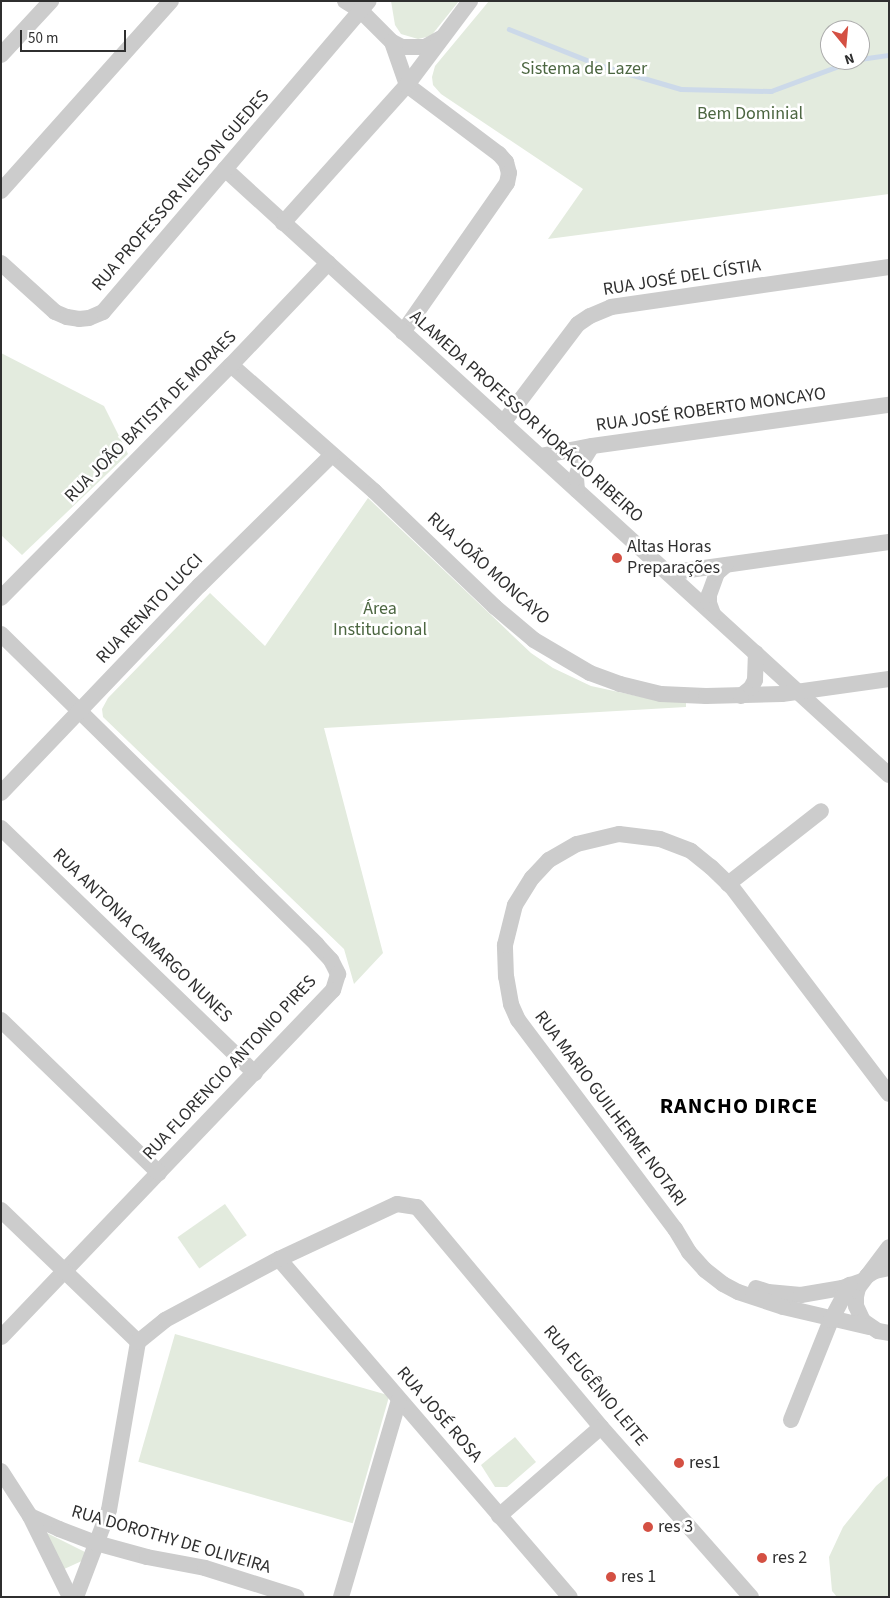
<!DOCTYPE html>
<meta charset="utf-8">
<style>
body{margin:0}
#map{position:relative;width:890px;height:1598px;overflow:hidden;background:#fff;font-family:"Source Sans 3",sans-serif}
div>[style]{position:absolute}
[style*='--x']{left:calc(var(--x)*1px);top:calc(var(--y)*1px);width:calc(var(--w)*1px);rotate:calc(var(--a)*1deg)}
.green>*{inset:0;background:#e3ebde;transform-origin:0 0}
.stream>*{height:4.5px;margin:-2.25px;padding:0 2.25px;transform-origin:2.25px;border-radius:2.25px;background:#ccd9e9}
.minor>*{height:16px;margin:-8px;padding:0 8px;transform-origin:8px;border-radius:8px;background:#ccc}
.dots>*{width:14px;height:14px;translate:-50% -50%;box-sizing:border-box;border:2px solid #fff;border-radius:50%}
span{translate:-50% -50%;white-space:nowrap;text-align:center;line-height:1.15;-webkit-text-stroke:5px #fff;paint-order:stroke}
.park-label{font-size:18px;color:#4c6641}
.street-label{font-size:18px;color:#2f2f2f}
.poi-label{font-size:18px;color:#2f2f2f}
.left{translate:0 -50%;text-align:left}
.district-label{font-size:22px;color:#000;font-weight:700;letter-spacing:1px}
.frame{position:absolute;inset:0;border:2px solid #2f2f2f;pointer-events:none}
.north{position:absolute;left:820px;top:20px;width:50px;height:50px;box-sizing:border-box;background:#fff;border:1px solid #acacac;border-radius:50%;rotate:163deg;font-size:14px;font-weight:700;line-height:20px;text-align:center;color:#2f2f2f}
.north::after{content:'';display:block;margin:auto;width:18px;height:22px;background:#d45043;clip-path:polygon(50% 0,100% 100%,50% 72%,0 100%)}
.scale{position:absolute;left:20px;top:30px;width:106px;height:22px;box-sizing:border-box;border:2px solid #2f2f2f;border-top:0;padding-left:6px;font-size:15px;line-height:18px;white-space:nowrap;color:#2f2f2f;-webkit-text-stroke:4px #fff;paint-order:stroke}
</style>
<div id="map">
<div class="green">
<div style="clip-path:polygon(391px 1px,459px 1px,431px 36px,418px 39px,401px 34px,395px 25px)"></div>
<div style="clip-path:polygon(evenodd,489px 1px,889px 1px,889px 194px,548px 239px,583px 189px,441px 94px,433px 85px,432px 77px,435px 66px,489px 1px,830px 30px,860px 30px,860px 60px,830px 60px,830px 30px)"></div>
<div style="clip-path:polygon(1px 353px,104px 406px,128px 454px,22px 555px,1px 535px)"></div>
<div style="clip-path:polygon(368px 498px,531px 653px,553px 668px,591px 686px,651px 699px,686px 702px,686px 707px,324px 728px,383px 953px,354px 984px,344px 949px,103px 717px,102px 709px,108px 698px,210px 593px,265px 646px)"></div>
<div style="left:225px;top:1204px;width:38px;height:58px;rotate:55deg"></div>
<div style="left:175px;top:1334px;width:223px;height:133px;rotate:16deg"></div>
<div style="clip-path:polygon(515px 1437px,536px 1462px,507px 1487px,495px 1487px,481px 1465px)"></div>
<div style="clip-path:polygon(889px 1475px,889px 1597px,837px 1597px,832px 1591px,829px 1557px,843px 1527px,876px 1486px)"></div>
<div style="clip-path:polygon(45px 1532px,87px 1553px,84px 1560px,62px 1570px)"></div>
</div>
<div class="stream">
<div style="--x:509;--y:29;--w:97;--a:21.8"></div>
<div style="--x:599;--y:65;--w:85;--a:16.3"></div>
<div style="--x:681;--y:89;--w:90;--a:1.3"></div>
<div style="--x:771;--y:91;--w:90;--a:-20.3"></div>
<div style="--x:860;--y:59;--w:29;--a:-8"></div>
</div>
<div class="minor">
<div style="--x:345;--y:1;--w:19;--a:32"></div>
<div style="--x:361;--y:11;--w:44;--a:45"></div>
<div style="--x:392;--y:42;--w:11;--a:27"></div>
<div style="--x:402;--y:47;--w:23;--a:0"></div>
<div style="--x:425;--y:47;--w:18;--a:-29"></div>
<div style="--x:392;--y:42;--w:46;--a:70.8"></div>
<div style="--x:407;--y:85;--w:115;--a:36.9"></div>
<div style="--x:499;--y:154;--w:11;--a:49"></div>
<div style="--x:506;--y:162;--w:11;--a:75"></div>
<div style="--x:509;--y:173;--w:10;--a:101"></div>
<div style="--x:507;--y:183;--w:182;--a:124.9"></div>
<div style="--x:1;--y:55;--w:74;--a:-47.2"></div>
<div style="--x:225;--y:169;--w:899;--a:42.39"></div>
<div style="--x:1;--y:191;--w:255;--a:-48.2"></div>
<div style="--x:283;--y:223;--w:186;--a:-48.1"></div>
<div style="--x:407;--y:85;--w:105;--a:-53.1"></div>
<div style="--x:1;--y:263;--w:73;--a:42.2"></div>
<div style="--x:55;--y:312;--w:13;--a:23"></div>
<div style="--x:67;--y:317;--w:12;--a:9"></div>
<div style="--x:79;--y:319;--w:10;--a:-6"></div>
<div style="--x:89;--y:318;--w:15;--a:-23"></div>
<div style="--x:103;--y:312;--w:409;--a:-49.5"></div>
<div style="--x:231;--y:365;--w:191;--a:41.4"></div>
<div style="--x:374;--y:491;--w:168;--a:43.8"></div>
<div style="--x:495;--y:607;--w:51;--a:40.2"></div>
<div style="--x:534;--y:640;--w:65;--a:30.5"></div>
<div style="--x:590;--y:673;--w:32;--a:20"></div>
<div style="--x:620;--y:684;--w:42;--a:13.7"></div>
<div style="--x:661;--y:694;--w:45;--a:2.5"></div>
<div style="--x:706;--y:696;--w:76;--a:-1.5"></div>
<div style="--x:782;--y:694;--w:108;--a:-8"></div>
<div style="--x:503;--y:423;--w:124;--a:-52.9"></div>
<div style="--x:578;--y:324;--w:14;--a:-34"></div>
<div style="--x:590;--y:316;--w:23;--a:-23"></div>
<div style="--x:611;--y:307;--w:281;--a:-8.2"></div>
<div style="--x:540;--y:456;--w:53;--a:-10.9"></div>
<div style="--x:592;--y:446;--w:300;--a:-7.9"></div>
<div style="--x:577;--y:490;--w:12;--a:-95"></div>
<div style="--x:576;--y:478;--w:14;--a:-73"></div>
<div style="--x:580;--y:465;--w:22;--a:-58"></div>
<div style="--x:668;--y:573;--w:223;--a:-8"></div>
<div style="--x:1;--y:598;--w:327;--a:-45.4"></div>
<div style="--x:231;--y:365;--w:141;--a:-46.4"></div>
<div style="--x:713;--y:614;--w:12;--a:-110"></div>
<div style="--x:709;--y:603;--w:8;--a:-90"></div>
<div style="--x:709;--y:595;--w:23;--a:-70"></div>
<div style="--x:717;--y:573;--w:11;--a:-41"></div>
<div style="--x:1;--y:634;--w:443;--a:44.5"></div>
<div style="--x:317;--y:945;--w:21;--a:47"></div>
<div style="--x:331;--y:960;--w:16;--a:63"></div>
<div style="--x:338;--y:974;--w:17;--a:107"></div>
<div style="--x:333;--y:990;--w:480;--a:133.7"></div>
<div style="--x:741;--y:696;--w:13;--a:-39"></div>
<div style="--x:751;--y:688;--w:9;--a:-63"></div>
<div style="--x:755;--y:680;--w:27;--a:-88"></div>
<div style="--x:1;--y:793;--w:288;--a:-46.3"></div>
<div style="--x:200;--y:585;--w:185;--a:-44.6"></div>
<div style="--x:1;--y:828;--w:353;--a:44"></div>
<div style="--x:728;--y:884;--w:118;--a:-38.1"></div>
<div style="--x:1;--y:1020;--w:220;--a:44.1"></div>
<div style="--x:1;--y:1210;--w:190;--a:43.9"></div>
<div style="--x:138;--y:1342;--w:170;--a:99.8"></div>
<div style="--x:109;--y:1510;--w:93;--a:110.8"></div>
<div style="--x:279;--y:1259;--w:446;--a:49.3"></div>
<div style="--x:889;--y:1268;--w:14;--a:168"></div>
<div style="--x:875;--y:1271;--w:9;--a:148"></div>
<div style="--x:867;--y:1276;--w:15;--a:127"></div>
<div style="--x:858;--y:1288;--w:9;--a:103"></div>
<div style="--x:856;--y:1297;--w:9;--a:90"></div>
<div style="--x:856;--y:1306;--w:17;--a:65"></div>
<div style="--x:863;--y:1321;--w:18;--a:34"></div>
<div style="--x:878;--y:1331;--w:11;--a:10"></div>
<div style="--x:868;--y:1275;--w:35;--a:-53"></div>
<div style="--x:756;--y:1288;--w:13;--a:18"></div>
<div style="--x:768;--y:1292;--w:33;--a:5"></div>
<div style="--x:801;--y:1295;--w:42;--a:-9.7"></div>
<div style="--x:842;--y:1288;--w:21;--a:-19"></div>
<div style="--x:869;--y:1327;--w:88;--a:-166.9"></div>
<div style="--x:783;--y:1307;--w:47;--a:-161.6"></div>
<div style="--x:738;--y:1292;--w:17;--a:-152"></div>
<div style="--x:723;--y:1284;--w:23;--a:-142"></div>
<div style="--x:705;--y:1270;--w:24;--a:-132"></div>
<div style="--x:689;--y:1252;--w:27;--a:-121"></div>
<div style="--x:675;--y:1229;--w:261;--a:-126.9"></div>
<div style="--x:518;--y:1020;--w:17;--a:-114"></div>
<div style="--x:511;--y:1004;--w:27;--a:-100"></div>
<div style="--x:506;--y:977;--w:32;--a:-92"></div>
<div style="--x:505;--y:945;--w:41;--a:-76"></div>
<div style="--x:515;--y:905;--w:32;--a:-58"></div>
<div style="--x:532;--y:878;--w:25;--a:-47"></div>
<div style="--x:549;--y:860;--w:32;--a:-30"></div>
<div style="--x:577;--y:844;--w:43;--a:-13.4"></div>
<div style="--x:619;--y:834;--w:41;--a:7"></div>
<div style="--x:660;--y:839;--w:33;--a:21"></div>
<div style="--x:691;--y:851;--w:26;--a:39"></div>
<div style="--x:711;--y:867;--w:28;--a:44"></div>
<div style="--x:731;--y:886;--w:261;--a:52.8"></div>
<div style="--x:138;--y:1342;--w:35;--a:-39"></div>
<div style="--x:165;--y:1320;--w:129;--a:-28.2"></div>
<div style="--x:279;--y:1259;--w:130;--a:-25"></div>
<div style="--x:397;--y:1204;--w:20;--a:9"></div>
<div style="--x:417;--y:1207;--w:287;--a:50.1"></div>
<div style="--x:601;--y:1427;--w:227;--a:48.6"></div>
<div style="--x:791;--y:1420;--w:108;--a:-68.2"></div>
<div style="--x:831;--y:1320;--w:40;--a:-62"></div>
<div style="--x:1;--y:1471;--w:54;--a:57.2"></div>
<div style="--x:30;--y:1516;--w:32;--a:24"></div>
<div style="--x:59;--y:1529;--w:40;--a:21"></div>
<div style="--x:96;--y:1543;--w:53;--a:15.4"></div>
<div style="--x:147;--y:1557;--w:59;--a:10.7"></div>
<div style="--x:205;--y:1568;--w:96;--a:17.5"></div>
<div style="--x:30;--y:1516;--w:90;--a:63.7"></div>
<div style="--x:499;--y:1516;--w:135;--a:-41.1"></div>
<div style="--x:341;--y:1597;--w:205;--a:-73.6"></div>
</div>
<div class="dots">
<div style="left:617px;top:558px;background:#d45043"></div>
<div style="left:679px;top:1463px;background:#d45043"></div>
<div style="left:648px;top:1527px;background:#d45043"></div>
<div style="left:762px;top:1558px;background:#d45043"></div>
<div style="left:611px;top:1577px;background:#d45043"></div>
</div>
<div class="park-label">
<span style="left:584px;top:69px">Sistema de Lazer</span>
<span style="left:750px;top:114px">Bem Dominial</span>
<span style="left:380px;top:620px">Área<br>Institucional</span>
</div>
<div class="street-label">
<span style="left:181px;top:191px;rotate:-49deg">RUA PROFESSOR NELSON GUEDES</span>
<span style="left:682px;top:278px;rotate:-9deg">RUA JOSÉ DEL CÍSTIA</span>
<span style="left:711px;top:410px;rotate:-8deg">RUA JOSÉ ROBERTO MONCAYO</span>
<span style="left:151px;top:417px;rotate:-45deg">RUA JOÃO BATISTA DE MORAES</span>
<span style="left:526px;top:417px;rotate:42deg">ALAMEDA PROFESSOR HORÁCIO RIBEIRO</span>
<span style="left:488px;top:569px;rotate:42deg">RUA JOÃO MONCAYO</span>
<span style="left:150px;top:609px;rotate:-46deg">RUA RENATO LUCCI</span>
<span style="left:142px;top:936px;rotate:44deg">RUA ANTONIA CAMARGO NUNES</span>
<span style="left:230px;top:1068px;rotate:-47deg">RUA FLORENCIO ANTONIO PIRES</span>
<span style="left:610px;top:1109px;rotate:53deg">RUA MARIO GUILHERME NOTARI</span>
<span style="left:595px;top:1386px;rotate:50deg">RUA EUGÊNIO LEITE</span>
<span style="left:439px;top:1415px;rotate:49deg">RUA JOSÉ ROSA</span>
<span style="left:171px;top:1540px;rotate:16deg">RUA DOROTHY DE OLIVEIRA</span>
</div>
<div class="poi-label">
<span class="left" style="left:627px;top:558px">Altas Horas<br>Preparações</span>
<span class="left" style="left:689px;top:1463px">res1</span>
<span class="left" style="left:658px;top:1527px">res 3</span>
<span class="left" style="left:772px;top:1558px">res 2</span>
<span class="left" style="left:621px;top:1577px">res 1</span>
</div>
<div class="district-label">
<span style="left:739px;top:1107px">RANCHO DIRCE</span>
</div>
<div class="frame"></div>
<div class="north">N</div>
<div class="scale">50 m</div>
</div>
